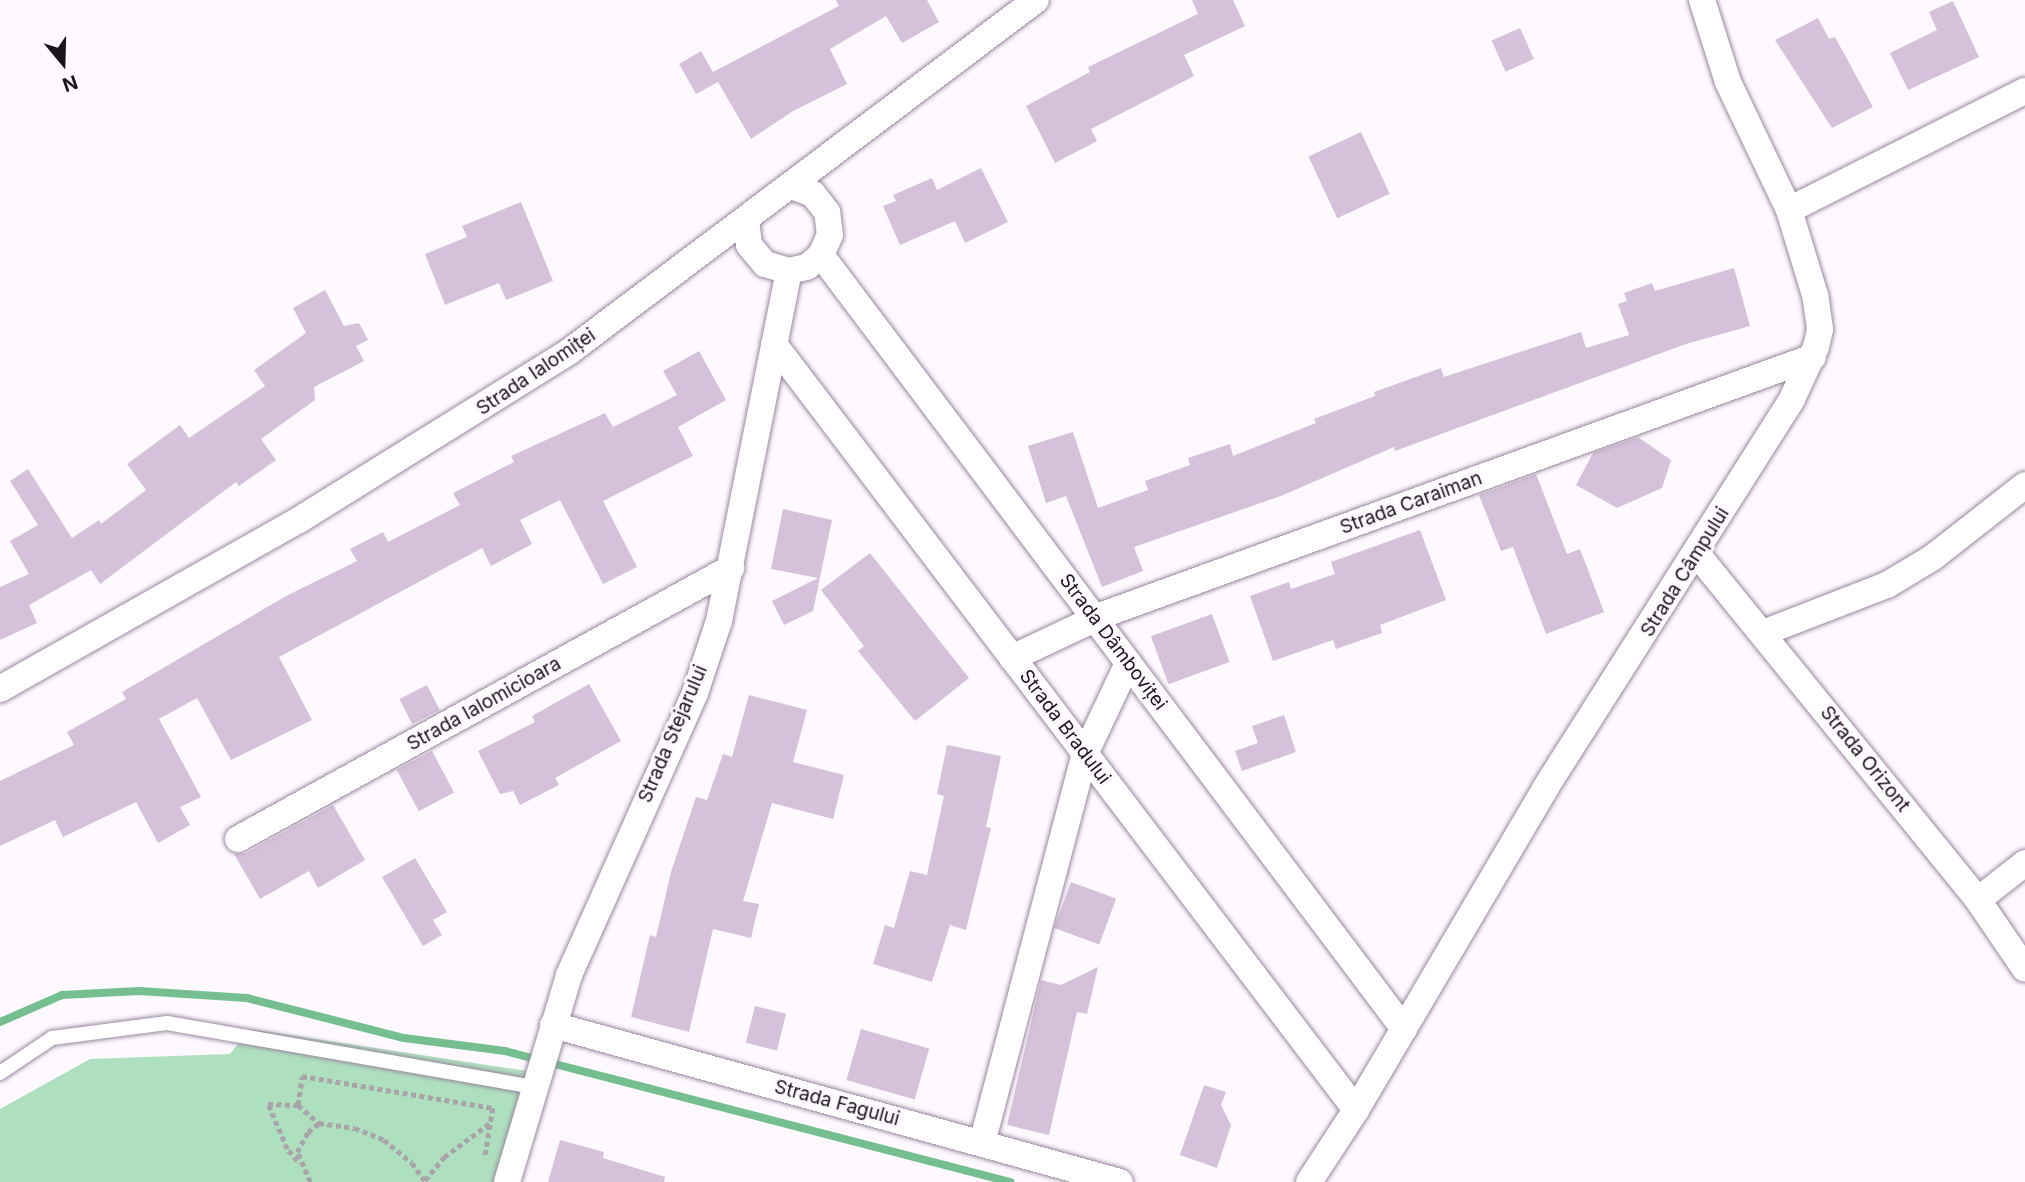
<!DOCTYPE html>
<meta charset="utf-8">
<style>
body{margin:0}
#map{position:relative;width:2025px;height:1182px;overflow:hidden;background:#fdf9fe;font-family:Inter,sans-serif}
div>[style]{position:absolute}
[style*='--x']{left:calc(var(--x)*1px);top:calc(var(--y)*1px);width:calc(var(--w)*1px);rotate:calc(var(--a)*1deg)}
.green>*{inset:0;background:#aee0bf}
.stream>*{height:8px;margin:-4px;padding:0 4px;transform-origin:4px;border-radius:4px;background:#75be90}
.building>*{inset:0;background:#d5c2da;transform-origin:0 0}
.path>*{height:4.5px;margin-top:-2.25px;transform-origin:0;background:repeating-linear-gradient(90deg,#a9a4aa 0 5px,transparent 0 8.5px)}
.roads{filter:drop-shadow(0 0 2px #99879e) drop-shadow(0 0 2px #99879e)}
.lane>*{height:14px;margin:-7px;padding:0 7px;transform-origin:7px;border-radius:7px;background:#fff}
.street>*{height:26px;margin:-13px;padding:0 13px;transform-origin:13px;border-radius:13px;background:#fff}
span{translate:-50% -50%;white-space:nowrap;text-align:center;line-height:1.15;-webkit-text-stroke:6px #fdf9fe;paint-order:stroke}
.street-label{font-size:19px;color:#1b141d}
.north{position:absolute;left:28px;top:28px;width:70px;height:70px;-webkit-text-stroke:5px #fdf9fe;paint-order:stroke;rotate:161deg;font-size:19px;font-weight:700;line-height:28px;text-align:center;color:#1b141d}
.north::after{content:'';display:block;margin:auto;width:24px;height:32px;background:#1b141d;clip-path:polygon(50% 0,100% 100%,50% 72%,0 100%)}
</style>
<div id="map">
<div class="green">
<div style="clip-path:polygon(250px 1029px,527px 1071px,497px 1182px,0 1182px,0 1109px,90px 1059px,230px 1054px)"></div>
</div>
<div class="stream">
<div style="--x:0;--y:1022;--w:68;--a:-23.5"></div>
<div style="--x:62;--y:995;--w:77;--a:-3"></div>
<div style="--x:139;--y:991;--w:108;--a:3.7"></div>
<div style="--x:247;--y:998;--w:162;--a:14.3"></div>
<div style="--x:404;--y:1038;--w:102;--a:7.3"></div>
<div style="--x:505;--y:1051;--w:522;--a:14.54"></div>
</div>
<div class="building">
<div style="clip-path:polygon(836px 0,927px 0,939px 22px,902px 43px,886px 16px,830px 49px,847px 84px,793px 111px,751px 139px,718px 82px,696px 94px,679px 64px,701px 51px,713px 72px,839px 6px)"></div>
<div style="clip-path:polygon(1192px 0,1233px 0,1245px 26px,1184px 55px,1194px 76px,1091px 129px,1097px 141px,1055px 163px,1026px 106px,1090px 72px,1088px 67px,1198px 14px)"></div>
<div style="clip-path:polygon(1953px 1px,1979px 57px,1908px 90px,1890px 53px,1937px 30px,1929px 12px)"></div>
<div style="clip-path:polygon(1818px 18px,1829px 39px,1835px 37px,1873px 107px,1832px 128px,1775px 40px)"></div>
<div style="left:1520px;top:28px;width:34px;height:31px;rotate:66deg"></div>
<div style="left:1361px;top:132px;width:68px;height:58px;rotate:65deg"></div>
<div style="clip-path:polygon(981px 168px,1008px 222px,965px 243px,955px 221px,900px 245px,883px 206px,896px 201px,893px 195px,932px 178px,937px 190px)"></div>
<div style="clip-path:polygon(521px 202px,553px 281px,506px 300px,499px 283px,445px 305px,425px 254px,467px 237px,462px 226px)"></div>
<div style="clip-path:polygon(1734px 268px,1750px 326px,1686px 344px,1395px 451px,1394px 447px,1281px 496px,1134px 547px,1143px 571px,1102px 587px,1066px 496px,1046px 503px,1028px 446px,1073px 432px,1098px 508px,1148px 490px,1145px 481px,1190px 465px,1188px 458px,1230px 444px,1233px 456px,1316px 423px,1314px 419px,1375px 396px,1374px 392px,1441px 368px,1444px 377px,1581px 332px,1586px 348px,1629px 335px,1618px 304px,1627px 301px,1624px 293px,1652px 283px,1655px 291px)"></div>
<div style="clip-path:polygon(325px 290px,344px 326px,359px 323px,368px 340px,356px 346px,364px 361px,314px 387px,315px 400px,261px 439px,276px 460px,239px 486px,236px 482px,100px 584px,91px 570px,29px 605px,37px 623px,0 640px,0 587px,29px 574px,10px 541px,38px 525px,10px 481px,28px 469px,72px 538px,99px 520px,101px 524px,146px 490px,127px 464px,180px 425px,189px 438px,265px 386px,254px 370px,306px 333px,293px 308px)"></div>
<div style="clip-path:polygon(699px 351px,726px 400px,678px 427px,693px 456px,603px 501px,637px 567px,603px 584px,560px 500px,520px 520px,532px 544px,491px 566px,482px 548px,279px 657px,312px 720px,231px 760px,197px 698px,159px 719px,201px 797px,180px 807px,190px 825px,158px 843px,136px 802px,63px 837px,55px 820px,0 846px,0 781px,74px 745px,67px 732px,126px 699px,122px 692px,288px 595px,357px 561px,350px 549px,383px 532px,388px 542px,460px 505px,453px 493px,514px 462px,511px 456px,605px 413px,613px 427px,677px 395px,663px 371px)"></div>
<div style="clip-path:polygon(1638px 437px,1671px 460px,1662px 488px,1617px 508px,1576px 485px,1593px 453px)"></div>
<div style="clip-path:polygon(1536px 474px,1567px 554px,1580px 549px,1604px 612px,1546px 634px,1513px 547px,1501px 551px,1479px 495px)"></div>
<div style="clip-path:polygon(783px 509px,832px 520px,813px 611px,784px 625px,772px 601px,818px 578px,771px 569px)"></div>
<div style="clip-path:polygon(1420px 530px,1446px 600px,1380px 625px,1382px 633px,1336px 649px,1333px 640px,1273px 661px,1250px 596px,1289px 582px,1291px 589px,1335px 574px,1331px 562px)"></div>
<div style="clip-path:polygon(870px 553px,969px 678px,915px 721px,858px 651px,864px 646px,821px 590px)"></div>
<div style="left:1212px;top:614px;width:51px;height:65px;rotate:70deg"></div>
<div style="clip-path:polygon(589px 684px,621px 741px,555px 778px,559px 785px,520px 805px,513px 791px,500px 794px,478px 751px,535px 722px,532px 716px)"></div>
<div style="left:427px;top:685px;width:28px;height:31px;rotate:63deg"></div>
<div style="clip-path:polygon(749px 695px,807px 710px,793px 762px,844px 775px,833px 819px,772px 803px,743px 901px,759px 904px,751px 938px,713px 929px,689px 1032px,631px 1017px,650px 935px,656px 937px,671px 872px,696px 797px,707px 800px,723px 754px,732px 757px)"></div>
<div style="clip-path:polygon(1284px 715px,1296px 752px,1242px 771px,1235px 751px,1258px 743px,1252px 726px)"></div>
<div style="clip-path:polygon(947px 745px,1001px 756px,986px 827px,991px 828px,966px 930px,950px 925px,932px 982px,873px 964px,885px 925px,894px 928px,910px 871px,927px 875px,944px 796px,937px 794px)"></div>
<div style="left:432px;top:751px;width:47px;height:40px;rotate:62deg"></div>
<div style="clip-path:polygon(333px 805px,365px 860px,318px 888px,309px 871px,260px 899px,234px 854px,246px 853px)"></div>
<div style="clip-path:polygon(415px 858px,447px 912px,433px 920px,442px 935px,423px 946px,382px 877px)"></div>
<div style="left:1071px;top:882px;width:48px;height:49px;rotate:20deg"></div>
<div style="clip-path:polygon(1098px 967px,1087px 1014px,1077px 1012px,1049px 1135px,1007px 1125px,1041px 980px,1061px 985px)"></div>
<div style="left:755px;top:1006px;width:32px;height:38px;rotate:14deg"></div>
<div style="left:861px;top:1029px;width:71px;height:53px;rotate:16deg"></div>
<div style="clip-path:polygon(1204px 1085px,1226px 1092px,1221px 1105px,1231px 1125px,1217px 1168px,1180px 1155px)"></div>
<div style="clip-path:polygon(560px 1140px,604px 1152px,603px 1158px,665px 1177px,664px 1182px,548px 1182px)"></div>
</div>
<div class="path">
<div style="--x:298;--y:1105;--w:29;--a:-82"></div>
<div style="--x:302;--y:1076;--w:194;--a:9.5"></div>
<div style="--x:493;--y:1108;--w:50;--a:99.3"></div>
<div style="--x:297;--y:1161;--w:16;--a:-130"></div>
<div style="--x:287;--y:1149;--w:49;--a:-112.9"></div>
<div style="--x:268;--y:1104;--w:30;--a:2"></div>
<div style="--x:298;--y:1105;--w:28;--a:41"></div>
<div style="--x:425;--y:1180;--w:30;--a:-50"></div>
<div style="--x:444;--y:1157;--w:57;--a:-36.5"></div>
<div style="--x:310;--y:1182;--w:33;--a:-113"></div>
<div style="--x:297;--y:1152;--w:23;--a:-61"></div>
<div style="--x:308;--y:1132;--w:14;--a:-39"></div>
<div style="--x:319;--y:1123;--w:36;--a:8"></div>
<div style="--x:355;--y:1128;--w:31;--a:22"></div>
<div style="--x:384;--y:1140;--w:36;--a:39"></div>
<div style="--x:412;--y:1163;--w:24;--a:54"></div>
</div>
<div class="roads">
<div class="lane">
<div style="--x:0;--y:1073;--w:63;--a:-33.9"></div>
<div style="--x:52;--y:1038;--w:116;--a:-7.4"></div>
<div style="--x:167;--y:1023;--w:372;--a:9.9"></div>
</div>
<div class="street">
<div style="--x:1789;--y:210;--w:264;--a:-26.8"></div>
<div style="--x:746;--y:220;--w:25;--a:83"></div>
<div style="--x:749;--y:245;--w:25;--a:50"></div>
<div style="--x:765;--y:264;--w:25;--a:16"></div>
<div style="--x:789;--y:271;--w:18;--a:-13"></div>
<div style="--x:807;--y:267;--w:18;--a:-41"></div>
<div style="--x:821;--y:255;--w:22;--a:-66"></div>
<div style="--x:830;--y:235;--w:23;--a:-97"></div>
<div style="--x:827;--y:212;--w:23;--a:-128"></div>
<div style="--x:813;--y:194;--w:23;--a:-160"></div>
<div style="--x:821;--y:255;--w:969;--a:53.01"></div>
<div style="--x:774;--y:344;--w:962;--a:52.77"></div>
<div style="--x:1697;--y:554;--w:446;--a:50.9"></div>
<div style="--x:1978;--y:900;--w:83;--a:55.7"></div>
<div style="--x:1763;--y:633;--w:133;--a:-21.2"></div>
<div style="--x:1887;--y:585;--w:52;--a:-31"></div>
<div style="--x:1932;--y:558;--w:118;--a:-38.1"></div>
<div style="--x:1012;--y:658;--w:103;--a:-25.3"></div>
<div style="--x:1105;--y:614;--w:753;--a:-19.95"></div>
<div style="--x:0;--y:689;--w:343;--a:-29.5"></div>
<div style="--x:299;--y:520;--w:319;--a:-31.9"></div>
<div style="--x:570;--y:351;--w:583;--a:-36.99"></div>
<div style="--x:238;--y:839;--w:563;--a:-28.8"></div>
<div style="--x:1978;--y:900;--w:60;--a:-38.2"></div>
<div style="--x:553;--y:1025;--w:588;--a:15.48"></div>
<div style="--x:982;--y:1143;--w:402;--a:-75.2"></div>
<div style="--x:1085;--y:754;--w:101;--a:-64.7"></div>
<div style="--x:507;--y:1182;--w:216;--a:-73.3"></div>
<div style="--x:569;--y:975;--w:309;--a:-65.9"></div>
<div style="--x:695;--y:693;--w:76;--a:-71.6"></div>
<div style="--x:719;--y:621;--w:357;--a:-78.7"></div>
<div style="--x:1309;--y:1182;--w:86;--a:-56.9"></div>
<div style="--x:1356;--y:1110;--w:375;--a:-59.5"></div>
<div style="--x:1546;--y:787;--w:459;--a:-57.6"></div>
<div style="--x:1792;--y:399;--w:57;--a:-65.2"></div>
<div style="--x:1816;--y:347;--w:18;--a:-77"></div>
<div style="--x:1820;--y:329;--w:34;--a:-98"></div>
<div style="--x:1815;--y:295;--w:89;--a:-107"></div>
<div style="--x:1789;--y:210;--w:142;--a:-115.5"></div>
<div style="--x:1728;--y:82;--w:86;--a:-107.6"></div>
</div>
</div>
<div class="street-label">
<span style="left:536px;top:372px;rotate:-34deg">Strada Ialomiței</span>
<span style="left:1411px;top:503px;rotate:-20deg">Strada Caraiman</span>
<span style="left:1685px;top:572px;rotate:-58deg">Strada Câmpului</span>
<span style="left:1113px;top:642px;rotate:53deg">Strada Dâmboviței</span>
<span style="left:484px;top:704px;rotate:-29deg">Strada Ialomicioara</span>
<span style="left:1065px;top:727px;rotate:53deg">Strada Bradului</span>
<span style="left:673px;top:734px;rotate:-67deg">Strada Stejarului</span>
<span style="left:1865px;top:759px;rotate:51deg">Strada Orizont</span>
<span style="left:837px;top:1103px;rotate:15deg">Strada Fagului</span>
</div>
<div class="north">N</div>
</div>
